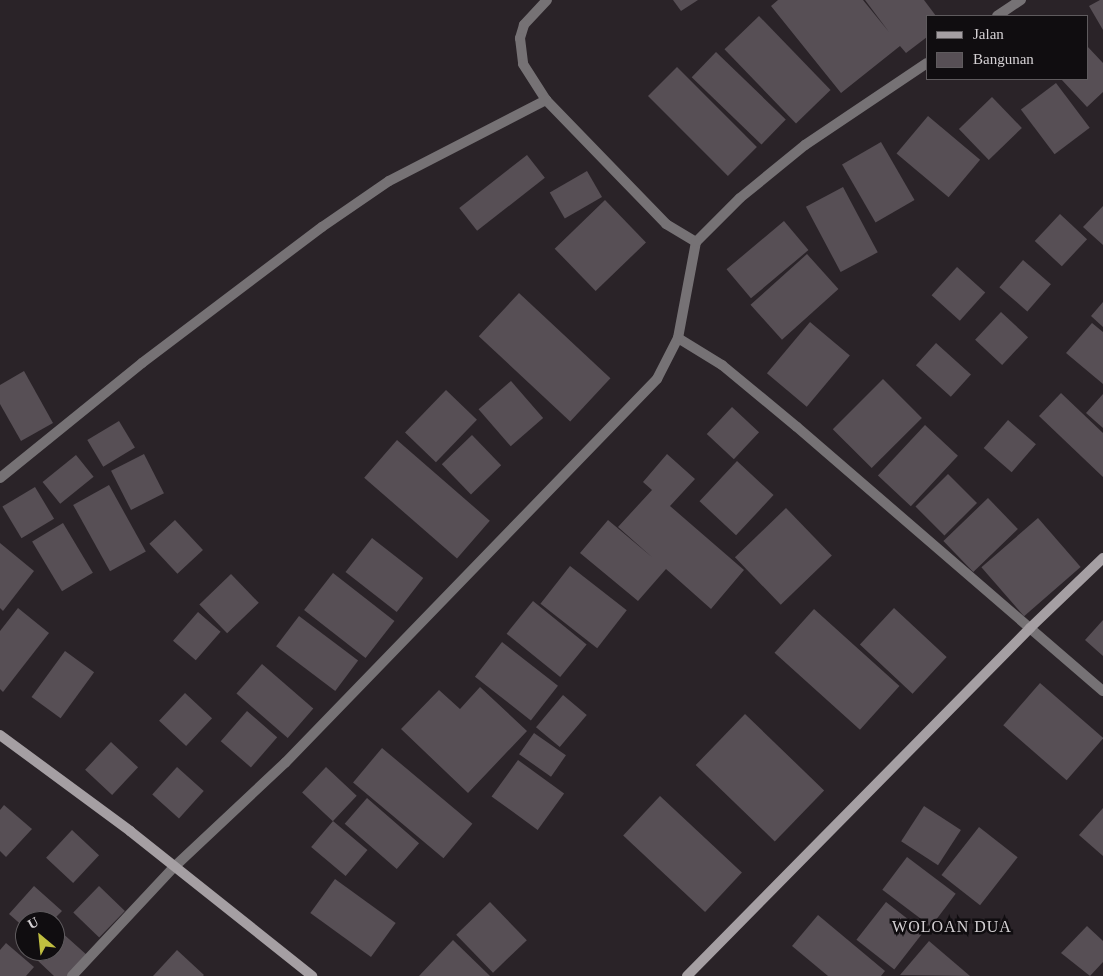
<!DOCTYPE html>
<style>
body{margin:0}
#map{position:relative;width:1103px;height:976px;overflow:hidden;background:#2a2328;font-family:Georgia,serif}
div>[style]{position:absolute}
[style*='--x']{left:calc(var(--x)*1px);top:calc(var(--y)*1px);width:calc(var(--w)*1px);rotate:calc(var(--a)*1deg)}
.building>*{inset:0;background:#574f55;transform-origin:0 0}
.street>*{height:10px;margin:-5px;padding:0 5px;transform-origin:5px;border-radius:5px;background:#767275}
.secondary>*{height:10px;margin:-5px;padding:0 5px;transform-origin:5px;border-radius:5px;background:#a59fa3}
span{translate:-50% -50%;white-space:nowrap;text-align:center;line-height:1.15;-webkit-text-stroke:5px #100d10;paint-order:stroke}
.quarter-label{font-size:16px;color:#d5d1d4;letter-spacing:1px}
.legend{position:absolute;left:926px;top:15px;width:162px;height:65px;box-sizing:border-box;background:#100d10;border:1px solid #5f5b5e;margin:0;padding:6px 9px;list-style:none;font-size:15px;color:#d5d1d4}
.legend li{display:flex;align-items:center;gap:10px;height:25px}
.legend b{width:25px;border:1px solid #5f5b5e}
.north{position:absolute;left:15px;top:911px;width:50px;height:50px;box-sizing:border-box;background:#100d10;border:1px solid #5f5b5e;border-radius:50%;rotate:332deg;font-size:14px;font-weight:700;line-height:20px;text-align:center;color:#d5d1d4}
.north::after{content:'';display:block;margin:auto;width:18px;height:22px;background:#c0be40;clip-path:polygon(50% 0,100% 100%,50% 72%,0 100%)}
</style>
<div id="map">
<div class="building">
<div style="clip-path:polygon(673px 0,698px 0,681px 11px)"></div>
<div style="clip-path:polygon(778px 0,863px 0,889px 32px,865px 0,924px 0,936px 16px,927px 16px,927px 37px,906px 53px,900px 46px,841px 93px,771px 6px)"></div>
<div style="clip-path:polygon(1100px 0,1103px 0,1103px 30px,1089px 6px)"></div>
<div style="left:759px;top:16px;width:103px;height:48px;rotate:46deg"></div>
<div style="clip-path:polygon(1087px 46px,1103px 63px,1103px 92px,1087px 107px,1061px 79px,1087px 79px)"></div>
<div style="left:716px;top:52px;width:97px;height:35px;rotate:44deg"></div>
<div style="left:677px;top:67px;width:113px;height:41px;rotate:45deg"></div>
<div style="left:1056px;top:83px;width:56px;height:44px;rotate:53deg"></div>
<div style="left:992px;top:97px;width:43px;height:46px;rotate:46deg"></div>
<div style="left:928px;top:116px;width:68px;height:49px;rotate:40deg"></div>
<div style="left:881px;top:142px;width:67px;height:45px;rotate:60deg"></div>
<div style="left:527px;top:155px;width:29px;height:86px;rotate:52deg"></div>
<div style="left:587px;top:171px;width:30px;height:43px;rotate:60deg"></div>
<div style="left:843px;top:187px;width:74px;height:42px;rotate:62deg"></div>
<div style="left:605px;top:200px;width:59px;height:70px;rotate:46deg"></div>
<div style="clip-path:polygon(1103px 206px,1103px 245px,1083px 227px)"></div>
<div style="left:1060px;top:214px;width:37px;height:37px;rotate:43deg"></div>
<div style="left:784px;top:221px;width:38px;height:75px;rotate:50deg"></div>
<div style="left:807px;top:254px;width:47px;height:76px;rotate:48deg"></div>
<div style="left:1023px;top:260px;width:37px;height:36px;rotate:41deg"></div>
<div style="left:957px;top:267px;width:38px;height:38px;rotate:42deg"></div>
<div style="left:519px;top:293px;width:125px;height:59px;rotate:43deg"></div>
<div style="clip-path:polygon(1103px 302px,1103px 327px,1091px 316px)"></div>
<div style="left:1001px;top:312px;width:37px;height:38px;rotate:43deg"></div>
<div style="left:810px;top:322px;width:52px;height:67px;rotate:40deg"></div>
<div style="clip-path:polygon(1092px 323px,1103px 332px,1103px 384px,1066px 353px)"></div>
<div style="left:936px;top:343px;width:47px;height:30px;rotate:42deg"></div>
<div style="clip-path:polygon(24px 371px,53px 423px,21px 441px,0 404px,0 385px)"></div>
<div style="left:883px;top:379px;width:55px;height:71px;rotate:45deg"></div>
<div style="left:511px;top:381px;width:49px;height:43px;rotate:49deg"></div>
<div style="left:446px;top:390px;width:43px;height:59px;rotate:44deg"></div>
<div style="clip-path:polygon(1061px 393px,1103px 433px,1103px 477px,1039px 416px)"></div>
<div style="clip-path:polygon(1103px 394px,1103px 428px,1086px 413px)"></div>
<div style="left:732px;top:407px;width:37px;height:37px;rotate:43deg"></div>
<div style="left:1008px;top:420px;width:37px;height:37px;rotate:41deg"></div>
<div style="left:119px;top:421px;width:31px;height:37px;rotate:59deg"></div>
<div style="left:925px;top:425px;width:45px;height:69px;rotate:43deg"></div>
<div style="left:472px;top:435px;width:42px;height:42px;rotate:46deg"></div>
<div style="left:397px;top:440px;width:123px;height:50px;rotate:41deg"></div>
<div style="left:144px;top:454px;width:44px;height:37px;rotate:63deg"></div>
<div style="clip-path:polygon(667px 454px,695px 479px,670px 506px,744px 570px,711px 609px,666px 569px,638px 601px,580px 553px,608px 520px,653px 558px,618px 527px,652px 490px,643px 482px)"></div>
<div style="left:76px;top:455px;width:28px;height:43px;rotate:51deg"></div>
<div style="left:737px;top:461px;width:50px;height:55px;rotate:43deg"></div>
<div style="left:948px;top:474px;width:41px;height:46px;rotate:45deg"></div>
<div style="left:109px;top:485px;width:76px;height:41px;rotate:61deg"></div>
<div style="left:35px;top:487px;width:37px;height:38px;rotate:59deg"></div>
<div style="left:988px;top:498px;width:43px;height:62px;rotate:46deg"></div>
<div style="left:786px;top:508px;width:66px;height:71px;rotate:46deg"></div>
<div style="left:1038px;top:518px;width:65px;height:75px;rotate:49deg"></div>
<div style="left:175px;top:520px;width:41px;height:35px;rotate:47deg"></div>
<div style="left:63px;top:523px;width:58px;height:36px;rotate:59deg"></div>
<div style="left:372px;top:538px;width:65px;height:43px;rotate:38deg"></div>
<div style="clip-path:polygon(0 543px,34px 571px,3px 611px,0 608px)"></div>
<div style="left:570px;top:566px;width:72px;height:48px;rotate:38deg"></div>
<div style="left:333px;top:573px;width:78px;height:47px;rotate:38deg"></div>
<div style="left:231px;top:574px;width:40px;height:44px;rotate:46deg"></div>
<div style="left:533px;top:601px;width:69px;height:42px;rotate:39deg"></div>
<div style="clip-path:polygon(18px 608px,49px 633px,3px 692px,0 689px,0 631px)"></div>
<div style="left:894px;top:608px;width:72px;height:50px;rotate:43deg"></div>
<div style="left:814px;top:609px;width:115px;height:59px;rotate:42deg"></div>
<div style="left:198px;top:612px;width:30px;height:38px;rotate:41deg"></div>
<div style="left:299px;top:616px;width:74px;height:38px;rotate:37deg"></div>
<div style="clip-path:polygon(1103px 620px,1103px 656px,1085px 640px)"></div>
<div style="left:502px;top:642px;width:71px;height:44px;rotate:38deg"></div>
<div style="left:65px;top:651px;width:36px;height:57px;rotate:36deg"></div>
<div style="left:262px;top:664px;width:68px;height:39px;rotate:41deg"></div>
<div style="left:1040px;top:683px;width:84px;height:56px;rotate:41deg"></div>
<div style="clip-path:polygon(480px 687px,527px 731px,468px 793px,401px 729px,439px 690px,460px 709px)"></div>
<div style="left:185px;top:693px;width:37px;height:38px;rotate:43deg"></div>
<div style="left:563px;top:695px;width:31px;height:42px;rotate:40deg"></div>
<div style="left:247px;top:711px;width:40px;height:40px;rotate:41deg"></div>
<div style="left:745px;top:714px;width:110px;height:71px;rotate:44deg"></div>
<div style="left:534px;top:733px;width:39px;height:26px;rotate:35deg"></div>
<div style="left:111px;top:742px;width:37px;height:38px;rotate:43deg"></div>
<div style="left:382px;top:748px;width:118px;height:45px;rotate:40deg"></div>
<div style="left:518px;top:760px;width:57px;height:45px;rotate:36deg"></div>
<div style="left:177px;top:767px;width:36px;height:37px;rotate:42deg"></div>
<div style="left:326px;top:767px;width:42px;height:35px;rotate:43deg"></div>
<div style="left:660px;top:796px;width:112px;height:54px;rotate:43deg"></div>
<div style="left:367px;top:798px;width:69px;height:34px;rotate:41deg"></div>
<div style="clip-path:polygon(4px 805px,32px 829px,6px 857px,0 851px,0 810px)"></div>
<div style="left:924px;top:806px;width:44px;height:42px;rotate:33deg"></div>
<div style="clip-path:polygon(1103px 808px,1103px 856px,1079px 835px)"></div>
<div style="left:333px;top:821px;width:45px;height:34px;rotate:40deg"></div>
<div style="left:979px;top:827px;width:49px;height:61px;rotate:38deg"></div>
<div style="left:72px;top:830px;width:37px;height:38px;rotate:43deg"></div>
<div style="left:907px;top:857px;width:61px;height:41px;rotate:37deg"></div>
<div style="left:335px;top:879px;width:75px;height:42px;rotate:36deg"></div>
<div style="clip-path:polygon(34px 886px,62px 911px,52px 921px,25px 921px,25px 928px,9px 914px)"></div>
<div style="left:99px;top:886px;width:36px;height:37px;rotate:44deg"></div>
<div style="left:490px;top:902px;width:53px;height:47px;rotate:46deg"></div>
<div style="left:886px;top:902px;width:48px;height:48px;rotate:38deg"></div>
<div style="clip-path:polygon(818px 915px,885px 971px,881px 976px,828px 976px,792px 946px)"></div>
<div style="clip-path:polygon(1087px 926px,1103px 941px,1103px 962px,1090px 976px,1061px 953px)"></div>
<div style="clip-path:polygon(60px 931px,88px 956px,70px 976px,54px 976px,36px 959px,43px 951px,55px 951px,55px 938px)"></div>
<div style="clip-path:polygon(453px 940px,490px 976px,419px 976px)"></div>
<div style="clip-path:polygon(929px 941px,970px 976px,900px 975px)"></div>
<div style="clip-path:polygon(6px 943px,34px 967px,26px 976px,0 976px,0 950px)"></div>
<div style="clip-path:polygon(177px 950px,204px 975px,203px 976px,153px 976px)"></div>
</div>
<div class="street">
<div style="--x:547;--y:0;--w:34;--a:133"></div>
<div style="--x:524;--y:25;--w:14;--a:107"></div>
<div style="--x:520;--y:38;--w:26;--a:83"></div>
<div style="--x:523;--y:64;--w:43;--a:57.4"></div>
<div style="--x:546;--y:100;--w:173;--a:45.9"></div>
<div style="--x:666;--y:224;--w:35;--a:31"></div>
<div style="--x:997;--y:16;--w:29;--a:-34"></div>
<div style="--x:678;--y:338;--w:52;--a:31.5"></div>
<div style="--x:722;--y:365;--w:97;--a:39.6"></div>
<div style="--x:797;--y:427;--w:404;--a:40.8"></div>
<div style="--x:0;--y:478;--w:183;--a:-39"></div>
<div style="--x:142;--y:363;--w:226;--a:-37.1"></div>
<div style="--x:322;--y:227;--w:81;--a:-34.5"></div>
<div style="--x:389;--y:181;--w:177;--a:-27.3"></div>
<div style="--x:72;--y:976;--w:148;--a:-46.9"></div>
<div style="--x:173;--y:868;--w:154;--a:-43.2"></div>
<div style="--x:285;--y:763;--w:535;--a:-45.91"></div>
<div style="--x:657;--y:379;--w:46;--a:-62.9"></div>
<div style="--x:678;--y:338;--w:98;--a:-79.4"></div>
<div style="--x:696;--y:242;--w:62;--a:-45"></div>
<div style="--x:740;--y:198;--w:84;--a:-39.2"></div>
<div style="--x:805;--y:145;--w:147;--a:-33.9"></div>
</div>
<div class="secondary">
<div style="--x:0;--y:735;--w:162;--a:36.4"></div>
<div style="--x:130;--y:831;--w:233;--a:38.5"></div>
<div style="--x:687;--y:976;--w:489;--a:-45.4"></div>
<div style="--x:1030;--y:628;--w:101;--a:-43.8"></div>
</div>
<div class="quarter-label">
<span style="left:952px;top:927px">WOLOAN DUA</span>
</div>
<ul class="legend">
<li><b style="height:6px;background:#a59fa3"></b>Jalan</li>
<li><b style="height:14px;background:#574f55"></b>Bangunan</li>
</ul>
<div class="north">U</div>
</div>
